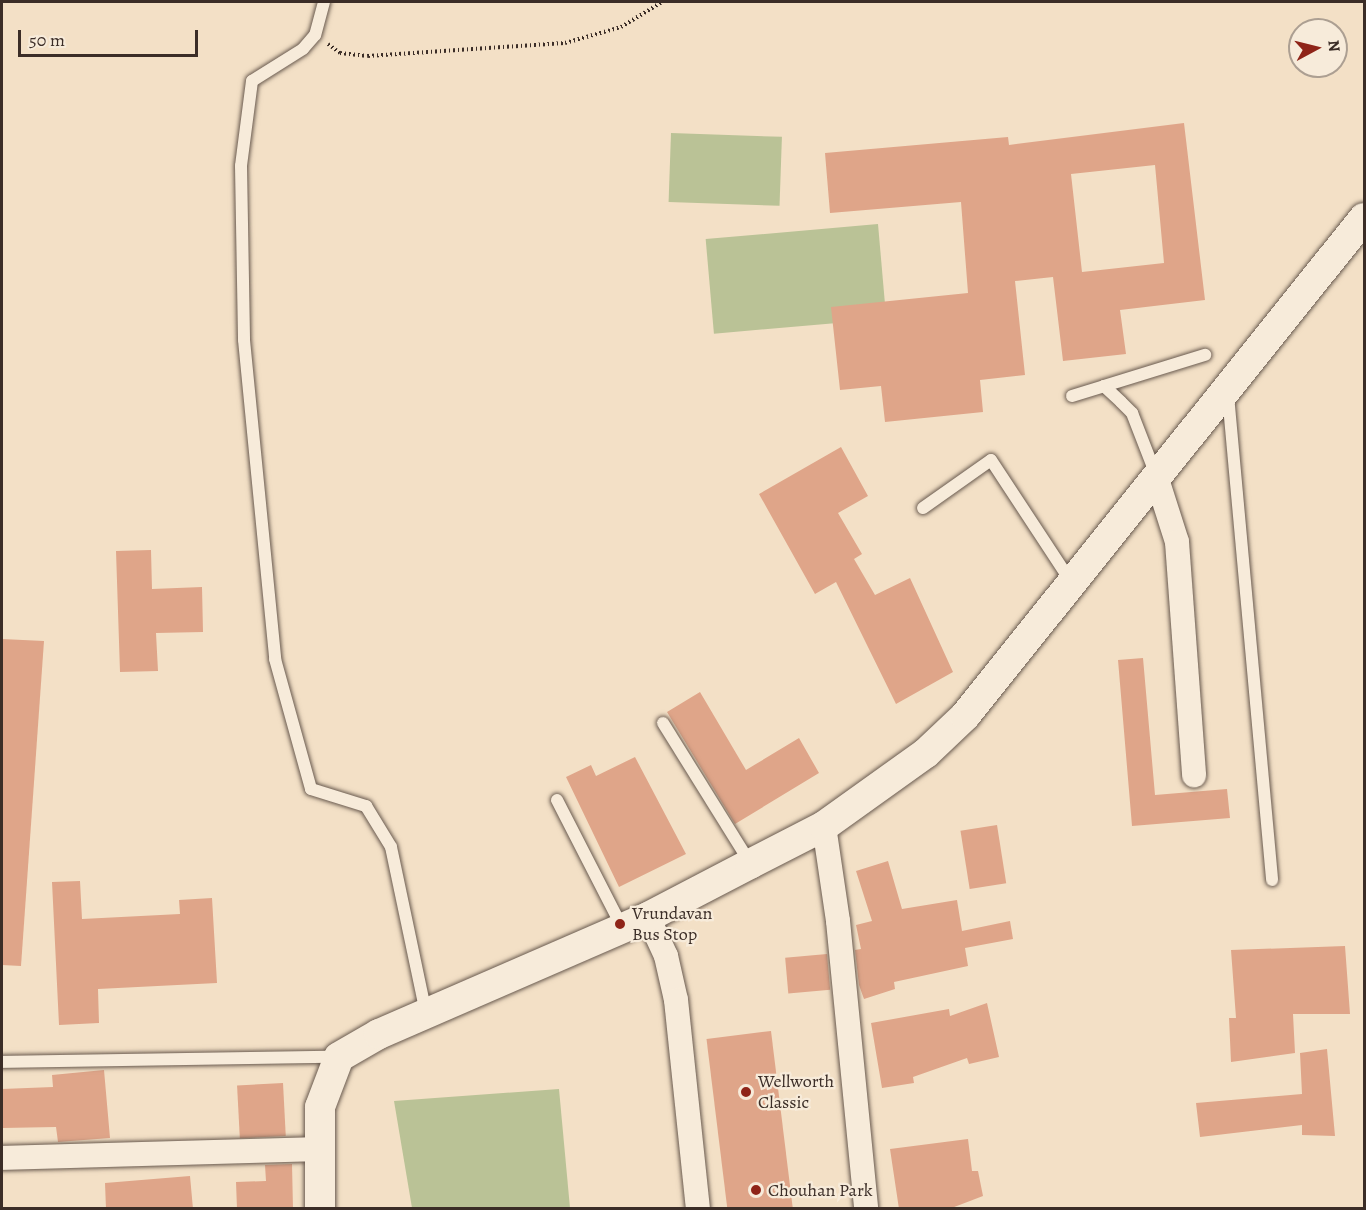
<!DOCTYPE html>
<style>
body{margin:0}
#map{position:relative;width:1366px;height:1210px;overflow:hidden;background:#f3e0c6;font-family:Alegreya,serif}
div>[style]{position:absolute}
.green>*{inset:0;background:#bac296;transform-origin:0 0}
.building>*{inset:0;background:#dfa589;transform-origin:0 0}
.path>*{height:4px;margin-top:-2px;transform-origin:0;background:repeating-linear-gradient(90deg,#3b2d27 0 1.5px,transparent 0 4.5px)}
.roads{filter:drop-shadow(0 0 2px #695a4f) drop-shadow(0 0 2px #695a4f)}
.service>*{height:12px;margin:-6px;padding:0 6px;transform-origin:6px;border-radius:6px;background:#f7ebda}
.minor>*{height:24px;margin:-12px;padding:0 12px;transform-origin:12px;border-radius:12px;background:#f7ebda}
.tertiary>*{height:30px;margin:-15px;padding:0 15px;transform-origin:15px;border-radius:15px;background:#f7ebda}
.dots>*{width:16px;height:16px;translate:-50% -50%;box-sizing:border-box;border:3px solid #f7ebda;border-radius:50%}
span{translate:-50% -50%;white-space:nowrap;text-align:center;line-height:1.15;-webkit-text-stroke:4.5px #f7ebda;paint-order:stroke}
.poi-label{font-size:18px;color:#3b2d27}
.left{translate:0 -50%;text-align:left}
.frame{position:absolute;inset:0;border:3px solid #3b2d27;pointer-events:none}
.north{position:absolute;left:1288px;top:18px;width:60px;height:60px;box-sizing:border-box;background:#f7ebda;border:2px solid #ac9f92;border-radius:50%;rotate:83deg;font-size:16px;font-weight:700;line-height:24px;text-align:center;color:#3b2d27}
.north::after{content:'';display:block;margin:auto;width:21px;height:27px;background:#8f2418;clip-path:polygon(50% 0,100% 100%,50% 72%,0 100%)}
.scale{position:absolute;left:18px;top:30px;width:180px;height:27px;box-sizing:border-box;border:3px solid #3b2d27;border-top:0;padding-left:8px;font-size:18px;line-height:21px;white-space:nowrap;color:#3b2d27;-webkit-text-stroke:4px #f7ebda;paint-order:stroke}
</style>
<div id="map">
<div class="green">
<i style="left:671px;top:133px;width:111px;height:69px;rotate:2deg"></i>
<i style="left:878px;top:224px;width:95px;height:173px;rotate:85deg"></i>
<i style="clip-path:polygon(559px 1089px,570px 1208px,412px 1208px,394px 1101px)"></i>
</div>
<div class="building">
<i style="clip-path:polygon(evenodd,1184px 123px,1205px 300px,1120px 310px,1126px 354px,1063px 361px,1053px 277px,1015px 281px,1025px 375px,980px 380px,983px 412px,885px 422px,881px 386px,840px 390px,831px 307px,968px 293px,961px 202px,830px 213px,825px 153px,1008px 137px,1009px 145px,1184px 123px,1155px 165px,1164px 263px,1082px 272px,1071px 174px,1155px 165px)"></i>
<i style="clip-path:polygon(841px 447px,868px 496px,838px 513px,862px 554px,854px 559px,875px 595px,910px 578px,953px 672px,896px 704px,836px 582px,815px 594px,759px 494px)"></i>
<i style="clip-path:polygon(151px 550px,152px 589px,202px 587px,203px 632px,156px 633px,158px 671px,120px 672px,116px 551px)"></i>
<i style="clip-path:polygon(2px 639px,44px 641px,21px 966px,2px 965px)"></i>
<i style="clip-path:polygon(1143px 658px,1155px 795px,1227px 789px,1230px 818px,1132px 826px,1118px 660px)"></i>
<i style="clip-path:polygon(700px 692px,746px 770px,799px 738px,819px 773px,735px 824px,667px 712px)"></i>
<i style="clip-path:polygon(635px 757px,686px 854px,619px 887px,566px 777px,591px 765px,596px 776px)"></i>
<i style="left:997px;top:825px;width:59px;height:37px;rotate:81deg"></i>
<i style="clip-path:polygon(888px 861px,902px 909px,957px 900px,962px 931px,1010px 921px,1013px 939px,965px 948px,968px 966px,894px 982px,895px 989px,864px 999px,859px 985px,855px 950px,861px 949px,856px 925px,872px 921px,856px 871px)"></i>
<i style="clip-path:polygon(80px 881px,82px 919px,180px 914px,179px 900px,212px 898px,217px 983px,98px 989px,99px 1023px,59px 1025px,52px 882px)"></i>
<i style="clip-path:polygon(1345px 946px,1350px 1014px,1293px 1014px,1295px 1053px,1231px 1062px,1229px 1018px,1236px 1018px,1231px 950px)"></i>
<i style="left:827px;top:954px;width:36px;height:42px;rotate:85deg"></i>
<i style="clip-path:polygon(987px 1003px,999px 1057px,969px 1064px,967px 1058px,913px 1077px,914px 1083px,882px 1088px,871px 1023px,949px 1009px,950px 1016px)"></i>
<i style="left:771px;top:1031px;width:179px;height:65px;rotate:83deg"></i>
<i style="clip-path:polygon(1327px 1049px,1335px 1136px,1302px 1135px,1302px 1125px,1200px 1137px,1196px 1103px,1302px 1094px,1300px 1053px)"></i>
<i style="clip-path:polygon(104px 1070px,110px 1138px,58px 1142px,56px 1127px,2px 1128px,2px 1089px,53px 1087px,52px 1075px)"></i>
<i style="left:283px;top:1083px;width:53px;height:46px;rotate:87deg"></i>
<i style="clip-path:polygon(968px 1139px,972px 1171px,978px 1171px,983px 1196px,949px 1209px,899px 1209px,890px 1149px)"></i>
<i style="clip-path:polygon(292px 1164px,293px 1209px,237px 1209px,236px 1182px,266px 1181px,265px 1165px)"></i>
<i style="clip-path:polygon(190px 1176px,193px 1209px,106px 1209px,105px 1183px)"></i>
</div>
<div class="path">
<i style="left:328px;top:44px;width:15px;rotate:37deg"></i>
<i style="left:340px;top:53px;width:28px;rotate:6deg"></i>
<i style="left:368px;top:56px;width:197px;rotate:-3.8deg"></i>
<i style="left:565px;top:43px;width:58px;rotate:-15.9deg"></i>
<i style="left:621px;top:27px;width:48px;rotate:-31.4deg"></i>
</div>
<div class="roads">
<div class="service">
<i style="left:324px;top:2px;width:34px;rotate:105deg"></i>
<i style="left:315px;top:35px;width:18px;rotate:131deg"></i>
<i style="left:303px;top:49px;width:60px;rotate:147.9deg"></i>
<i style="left:252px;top:81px;width:86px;rotate:97.4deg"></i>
<i style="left:241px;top:166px;width:174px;rotate:89deg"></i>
<i style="left:244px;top:340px;width:321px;rotate:84.4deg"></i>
<i style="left:275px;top:659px;width:135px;rotate:74.5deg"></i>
<i style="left:311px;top:789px;width:58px;rotate:17.2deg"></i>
<i style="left:366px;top:806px;width:48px;rotate:58.6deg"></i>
<i style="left:391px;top:847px;width:170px;rotate:78.1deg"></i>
<i style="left:1104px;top:386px;width:106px;rotate:-17.1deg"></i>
<i style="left:1228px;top:395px;width:487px;rotate:84.8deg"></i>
<i style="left:1072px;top:396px;width:34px;rotate:-17deg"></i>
<i style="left:1104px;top:386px;width:23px;rotate:43deg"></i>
<i style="left:1121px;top:402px;width:16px;rotate:45deg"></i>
<i style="left:1132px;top:413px;width:66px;rotate:68.8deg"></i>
<i style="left:923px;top:508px;width:83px;rotate:-35.2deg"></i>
<i style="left:991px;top:460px;width:146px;rotate:56.7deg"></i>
<i style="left:663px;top:723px;width:165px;rotate:58.1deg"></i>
<i style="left:557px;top:800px;width:143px;rotate:62.9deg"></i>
<i style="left:2px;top:1062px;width:337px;rotate:-0.9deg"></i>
</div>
<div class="minor">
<i style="left:1156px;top:476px;width:69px;rotate:72.3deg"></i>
<i style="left:1177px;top:542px;width:234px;rotate:85.8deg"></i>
<i style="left:824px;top:826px;width:96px;rotate:81.6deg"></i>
<i style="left:838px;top:921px;width:288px;rotate:84.4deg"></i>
<i style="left:648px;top:917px;width:43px;rotate:65.2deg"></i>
<i style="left:666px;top:956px;width:45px;rotate:77.2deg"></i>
<i style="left:676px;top:1000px;width:209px;rotate:84deg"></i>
<i style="left:2px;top:1158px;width:316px;rotate:-1.6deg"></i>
</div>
<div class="tertiary">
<i style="left:320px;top:1208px;width:101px;rotate:-90deg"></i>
<i style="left:320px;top:1107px;width:53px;rotate:-69.2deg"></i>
<i style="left:339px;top:1057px;width:46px;rotate:-29.9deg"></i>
<i style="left:379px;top:1034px;width:293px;rotate:-23.5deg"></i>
<i style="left:648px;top:917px;width:115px;rotate:-27.5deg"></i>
<i style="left:750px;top:864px;width:83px;rotate:-27.2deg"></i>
<i style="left:824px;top:826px;width:125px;rotate:-35.6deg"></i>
<i style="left:926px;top:753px;width:54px;rotate:-43.5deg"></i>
<i style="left:965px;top:716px;width:638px;rotate:-51.3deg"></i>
</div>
</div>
<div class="dots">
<i style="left:620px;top:924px;background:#8f2418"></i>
<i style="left:746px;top:1092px;background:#8f2418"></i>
<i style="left:756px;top:1190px;background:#8f2418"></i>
</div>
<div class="poi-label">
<span class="left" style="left:632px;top:924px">Vrundavan<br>Bus Stop</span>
<span class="left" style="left:758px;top:1092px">Wellworth<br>Classic</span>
<span class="left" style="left:768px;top:1190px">Chouhan Park</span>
</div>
<div class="frame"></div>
<div class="north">N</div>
<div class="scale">50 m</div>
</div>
